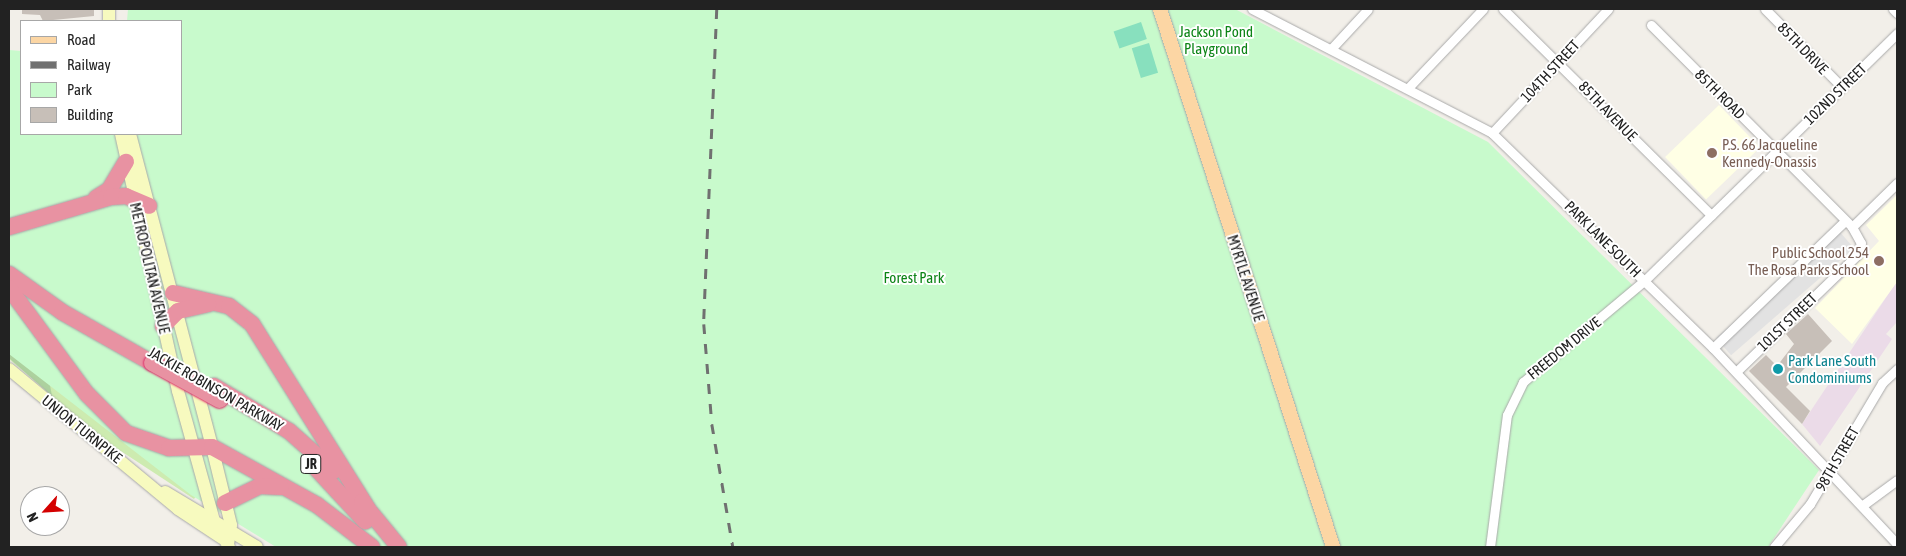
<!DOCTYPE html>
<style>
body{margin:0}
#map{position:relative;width:1906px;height:556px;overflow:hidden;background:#f2efe9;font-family:"Asap Condensed",sans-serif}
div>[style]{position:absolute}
.industrial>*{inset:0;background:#ebdbe8}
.education>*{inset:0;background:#ffffe5;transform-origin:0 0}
.grass>*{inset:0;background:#cdebb0}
.forest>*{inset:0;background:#add19e}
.park>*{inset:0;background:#c8facc}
.pitch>*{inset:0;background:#88e0be;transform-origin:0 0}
.parking>*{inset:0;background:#e2e2e2;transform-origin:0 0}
.building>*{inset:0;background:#c7bfb8}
.roads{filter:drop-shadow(0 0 1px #a9a9a9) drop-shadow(0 0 1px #a9a9a9)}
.street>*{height:9px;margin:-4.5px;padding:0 4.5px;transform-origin:4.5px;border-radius:4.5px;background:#fff}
.secondary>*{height:12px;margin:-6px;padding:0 6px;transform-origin:6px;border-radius:6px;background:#f7fabf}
.primary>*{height:14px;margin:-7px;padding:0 7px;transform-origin:7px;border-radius:7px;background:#fcd6a4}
.highway>*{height:16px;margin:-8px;padding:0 8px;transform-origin:8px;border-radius:8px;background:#e892a2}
.rail>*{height:2.5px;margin-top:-1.25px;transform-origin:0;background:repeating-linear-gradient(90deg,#707070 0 10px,transparent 0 20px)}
.bridges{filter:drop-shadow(0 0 1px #dc2a67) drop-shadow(0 0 1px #dc2a67)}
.highway-bridge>*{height:16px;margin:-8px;padding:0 8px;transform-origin:8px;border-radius:8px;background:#e892a2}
.dots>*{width:14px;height:14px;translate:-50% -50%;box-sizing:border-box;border:2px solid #fff;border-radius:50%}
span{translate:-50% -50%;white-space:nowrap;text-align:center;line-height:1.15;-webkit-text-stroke:4px #fff;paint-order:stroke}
.shield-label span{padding:1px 4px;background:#fff;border:1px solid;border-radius:4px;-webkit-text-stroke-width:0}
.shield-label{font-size:14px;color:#222;font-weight:700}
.park-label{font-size:15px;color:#0c8416}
.street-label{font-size:15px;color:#222}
.education-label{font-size:15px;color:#785e54}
.left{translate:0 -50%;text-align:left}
.right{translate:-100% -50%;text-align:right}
.culture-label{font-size:15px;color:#0d838f}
.frame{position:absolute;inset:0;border:10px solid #222;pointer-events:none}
.legend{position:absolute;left:20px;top:20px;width:162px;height:115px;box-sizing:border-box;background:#fff;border:1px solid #a7a7a7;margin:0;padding:6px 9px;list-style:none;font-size:15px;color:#222}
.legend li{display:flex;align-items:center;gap:10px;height:25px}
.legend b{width:25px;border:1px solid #a7a7a7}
.north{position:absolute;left:20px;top:486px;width:50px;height:50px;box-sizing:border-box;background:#fff;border:1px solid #a7a7a7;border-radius:50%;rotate:244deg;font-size:14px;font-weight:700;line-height:20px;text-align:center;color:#222}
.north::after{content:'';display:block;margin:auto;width:18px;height:22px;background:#d40000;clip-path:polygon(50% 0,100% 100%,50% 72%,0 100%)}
</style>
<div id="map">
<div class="industrial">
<i style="clip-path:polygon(1897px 281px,1897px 322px,1886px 334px,1892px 339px,1820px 446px,1802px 424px)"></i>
</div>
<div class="education">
<i style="left:1719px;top:105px;width:59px;height:75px;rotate:46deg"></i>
<i style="clip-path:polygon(1897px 195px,1897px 282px,1852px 344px,1815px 308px,1879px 241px,1866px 225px)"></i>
</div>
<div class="grass">
<i style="clip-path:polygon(9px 293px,196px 496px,194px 499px,101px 438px,9px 359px)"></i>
</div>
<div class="forest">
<i style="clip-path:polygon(9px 314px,48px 375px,52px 396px,9px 358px)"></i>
</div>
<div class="park">
<i style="clip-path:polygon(128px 9px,1235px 9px,1488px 142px,1819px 470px,1768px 547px,276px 547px,191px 495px,9px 354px,9px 50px,21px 51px,21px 134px,181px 134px,181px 21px,127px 21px)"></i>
</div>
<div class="pitch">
<i style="left:1141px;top:22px;width:18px;height:29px;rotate:71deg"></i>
<i style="left:1149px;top:43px;width:31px;height:18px;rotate:73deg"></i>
</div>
<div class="parking">
<i style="left:1839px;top:231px;width:23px;height:163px;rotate:49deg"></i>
</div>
<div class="building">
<i style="clip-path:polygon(22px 9px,94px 9px,94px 16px,43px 21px,40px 15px,22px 14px)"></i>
<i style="clip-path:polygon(1808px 314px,1832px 341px,1786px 387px,1810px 411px,1802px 424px,1749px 371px,1766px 355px,1777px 366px,1794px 344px,1786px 334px)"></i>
</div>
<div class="roads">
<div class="street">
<i style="left:1252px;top:9px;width:270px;rotate:27.3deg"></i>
<i style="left:1492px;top:133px;width:308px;rotate:44.2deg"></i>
<i style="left:1713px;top:348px;width:269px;rotate:46.8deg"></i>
<i style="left:1503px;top:9px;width:293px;rotate:44.7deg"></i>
<i style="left:1765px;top:9px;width:110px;rotate:45.4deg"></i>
<i style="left:1893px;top:9px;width:6px;rotate:45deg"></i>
<i style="left:1651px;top:25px;width:285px;rotate:45.1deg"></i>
<i style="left:1852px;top:227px;width:18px;rotate:61deg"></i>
<i style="left:1861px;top:243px;width:13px;rotate:108deg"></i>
<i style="left:1857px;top:255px;width:168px;rotate:136deg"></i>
<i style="left:1331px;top:49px;width:54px;rotate:-47.2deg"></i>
<i style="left:1408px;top:88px;width:109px;rotate:-46.5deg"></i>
<i style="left:1492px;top:133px;width:170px;rotate:-46.9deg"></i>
<i style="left:1852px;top:227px;width:63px;rotate:-44.4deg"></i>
<i style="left:1713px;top:348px;width:183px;rotate:-43.9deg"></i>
<i style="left:1863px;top:505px;width:42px;rotate:-36.3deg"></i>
<i style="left:1490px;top:547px;width:133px;rotate:-82.7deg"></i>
<i style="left:1507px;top:415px;width:37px;rotate:-64deg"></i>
<i style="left:1523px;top:382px;width:158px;rotate:-39.9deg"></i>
<i style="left:1644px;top:281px;width:354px;rotate:-44.4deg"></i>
<i style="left:1774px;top:547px;width:56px;rotate:-50.1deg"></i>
<i style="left:1810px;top:504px;width:141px;rotate:-59.2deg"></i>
<i style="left:1882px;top:383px;width:21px;rotate:-43deg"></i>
</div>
<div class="secondary">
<i style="left:109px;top:21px;width:12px;rotate:-90deg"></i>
<i style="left:121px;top:134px;width:263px;rotate:77.5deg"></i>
<i style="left:178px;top:391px;width:135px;rotate:74.5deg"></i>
<i style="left:214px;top:521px;width:30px;rotate:60deg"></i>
<i style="left:130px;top:134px;width:324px;rotate:75.3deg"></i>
<i style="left:212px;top:447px;width:80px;rotate:76.3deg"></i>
<i style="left:231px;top:525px;width:18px;rotate:99deg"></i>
<i style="left:9px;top:369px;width:219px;rotate:39.6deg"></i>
<i style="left:178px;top:509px;width:53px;rotate:33.4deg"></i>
<i style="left:165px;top:492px;width:107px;rotate:30.9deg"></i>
</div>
<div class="primary">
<i style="left:1160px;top:9px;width:565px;rotate:72.17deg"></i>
</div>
<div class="highway">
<i style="left:96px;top:198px;width:15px;rotate:-32deg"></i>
<i style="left:109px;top:190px;width:33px;rotate:-59deg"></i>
<i style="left:9px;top:227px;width:106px;rotate:-16.4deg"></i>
<i style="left:111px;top:197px;width:15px;rotate:-4deg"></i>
<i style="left:126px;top:196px;width:25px;rotate:23deg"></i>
<i style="left:9px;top:274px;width:65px;rotate:35.6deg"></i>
<i style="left:62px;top:312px;width:103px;rotate:29.5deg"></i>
<i style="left:9px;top:288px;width:132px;rotate:53.7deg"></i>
<i style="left:87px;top:394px;width:55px;rotate:45deg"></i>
<i style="left:126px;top:433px;width:46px;rotate:19.2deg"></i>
<i style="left:169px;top:448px;width:43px;rotate:-1.3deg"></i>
<i style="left:212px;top:447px;width:120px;rotate:28.9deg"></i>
<i style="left:317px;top:505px;width:69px;rotate:37.4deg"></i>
<i style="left:173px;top:293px;width:57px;rotate:13.1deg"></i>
<i style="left:229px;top:306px;width:29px;rotate:38deg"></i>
<i style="left:252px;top:324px;width:218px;rotate:57.9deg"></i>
<i style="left:163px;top:326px;width:21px;rotate:-45deg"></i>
<i style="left:178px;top:311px;width:31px;rotate:-13deg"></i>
<i style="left:214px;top:386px;width:87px;rotate:31deg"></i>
<i style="left:289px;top:431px;width:60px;rotate:41.6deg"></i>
<i style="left:315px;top:467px;width:74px;rotate:47.2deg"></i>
<i style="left:362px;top:502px;width:58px;rotate:50.6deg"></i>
<i style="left:225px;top:503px;width:39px;rotate:-26deg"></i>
<i style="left:260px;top:486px;width:21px;rotate:3deg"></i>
</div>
</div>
<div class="rail">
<i style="left:717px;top:9px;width:315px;rotate:92.4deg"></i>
<i style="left:704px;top:324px;width:100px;rotate:85.4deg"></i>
<i style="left:712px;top:424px;width:125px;rotate:80.3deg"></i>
</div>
<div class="bridges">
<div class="highway-bridge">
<i style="left:152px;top:363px;width:77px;rotate:28.6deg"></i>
</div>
</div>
<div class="dots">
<i style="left:1712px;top:153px;background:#8d6e63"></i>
<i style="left:1879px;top:261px;background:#8d6e63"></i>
<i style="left:1778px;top:369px;background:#0f9aa8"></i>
</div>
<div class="shield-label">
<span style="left:311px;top:464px">JR</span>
</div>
<div class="park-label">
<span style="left:1216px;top:40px">Jackson Pond<br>Playground</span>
<span style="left:914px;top:278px">Forest Park</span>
</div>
<div class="street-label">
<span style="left:1803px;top:48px;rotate:46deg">85TH DRIVE</span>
<span style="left:1550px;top:71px;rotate:-47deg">104TH STREET</span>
<span style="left:1720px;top:94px;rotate:45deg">85TH ROAD</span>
<span style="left:1835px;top:94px;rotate:-44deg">102ND STREET</span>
<span style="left:1608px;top:111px;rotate:46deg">85TH AVENUE</span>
<span style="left:1603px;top:239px;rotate:45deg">PARK LANE SOUTH</span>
<span style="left:150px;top:268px;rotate:77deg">METROPOLITAN AVENUE</span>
<span style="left:1246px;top:278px;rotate:72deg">MYRTLE AVENUE</span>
<span style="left:1787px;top:322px;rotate:-44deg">101ST STREET</span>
<span style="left:1564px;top:348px;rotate:-39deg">FREEDOM DRIVE</span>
<span style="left:216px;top:389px;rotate:30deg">JACKIE ROBINSON PARKWAY</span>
<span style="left:82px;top:429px;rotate:39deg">UNION TURNPIKE</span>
<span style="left:1837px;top:459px;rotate:-60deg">98TH STREET</span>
</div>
<div class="education-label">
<span class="left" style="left:1722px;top:153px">P.S. 66 Jacqueline<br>Kennedy-Onassis</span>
<span class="right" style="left:1869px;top:261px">Public School 254<br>The Rosa Parks School</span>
</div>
<div class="culture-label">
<span class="left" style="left:1788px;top:369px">Park Lane South<br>Condominiums</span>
</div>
<div class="frame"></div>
<ul class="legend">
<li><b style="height:6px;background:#fcd6a4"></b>Road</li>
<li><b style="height:6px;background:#707070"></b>Railway</li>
<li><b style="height:14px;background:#c8facc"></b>Park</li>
<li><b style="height:14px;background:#c7bfb8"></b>Building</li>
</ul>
<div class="north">N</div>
</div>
